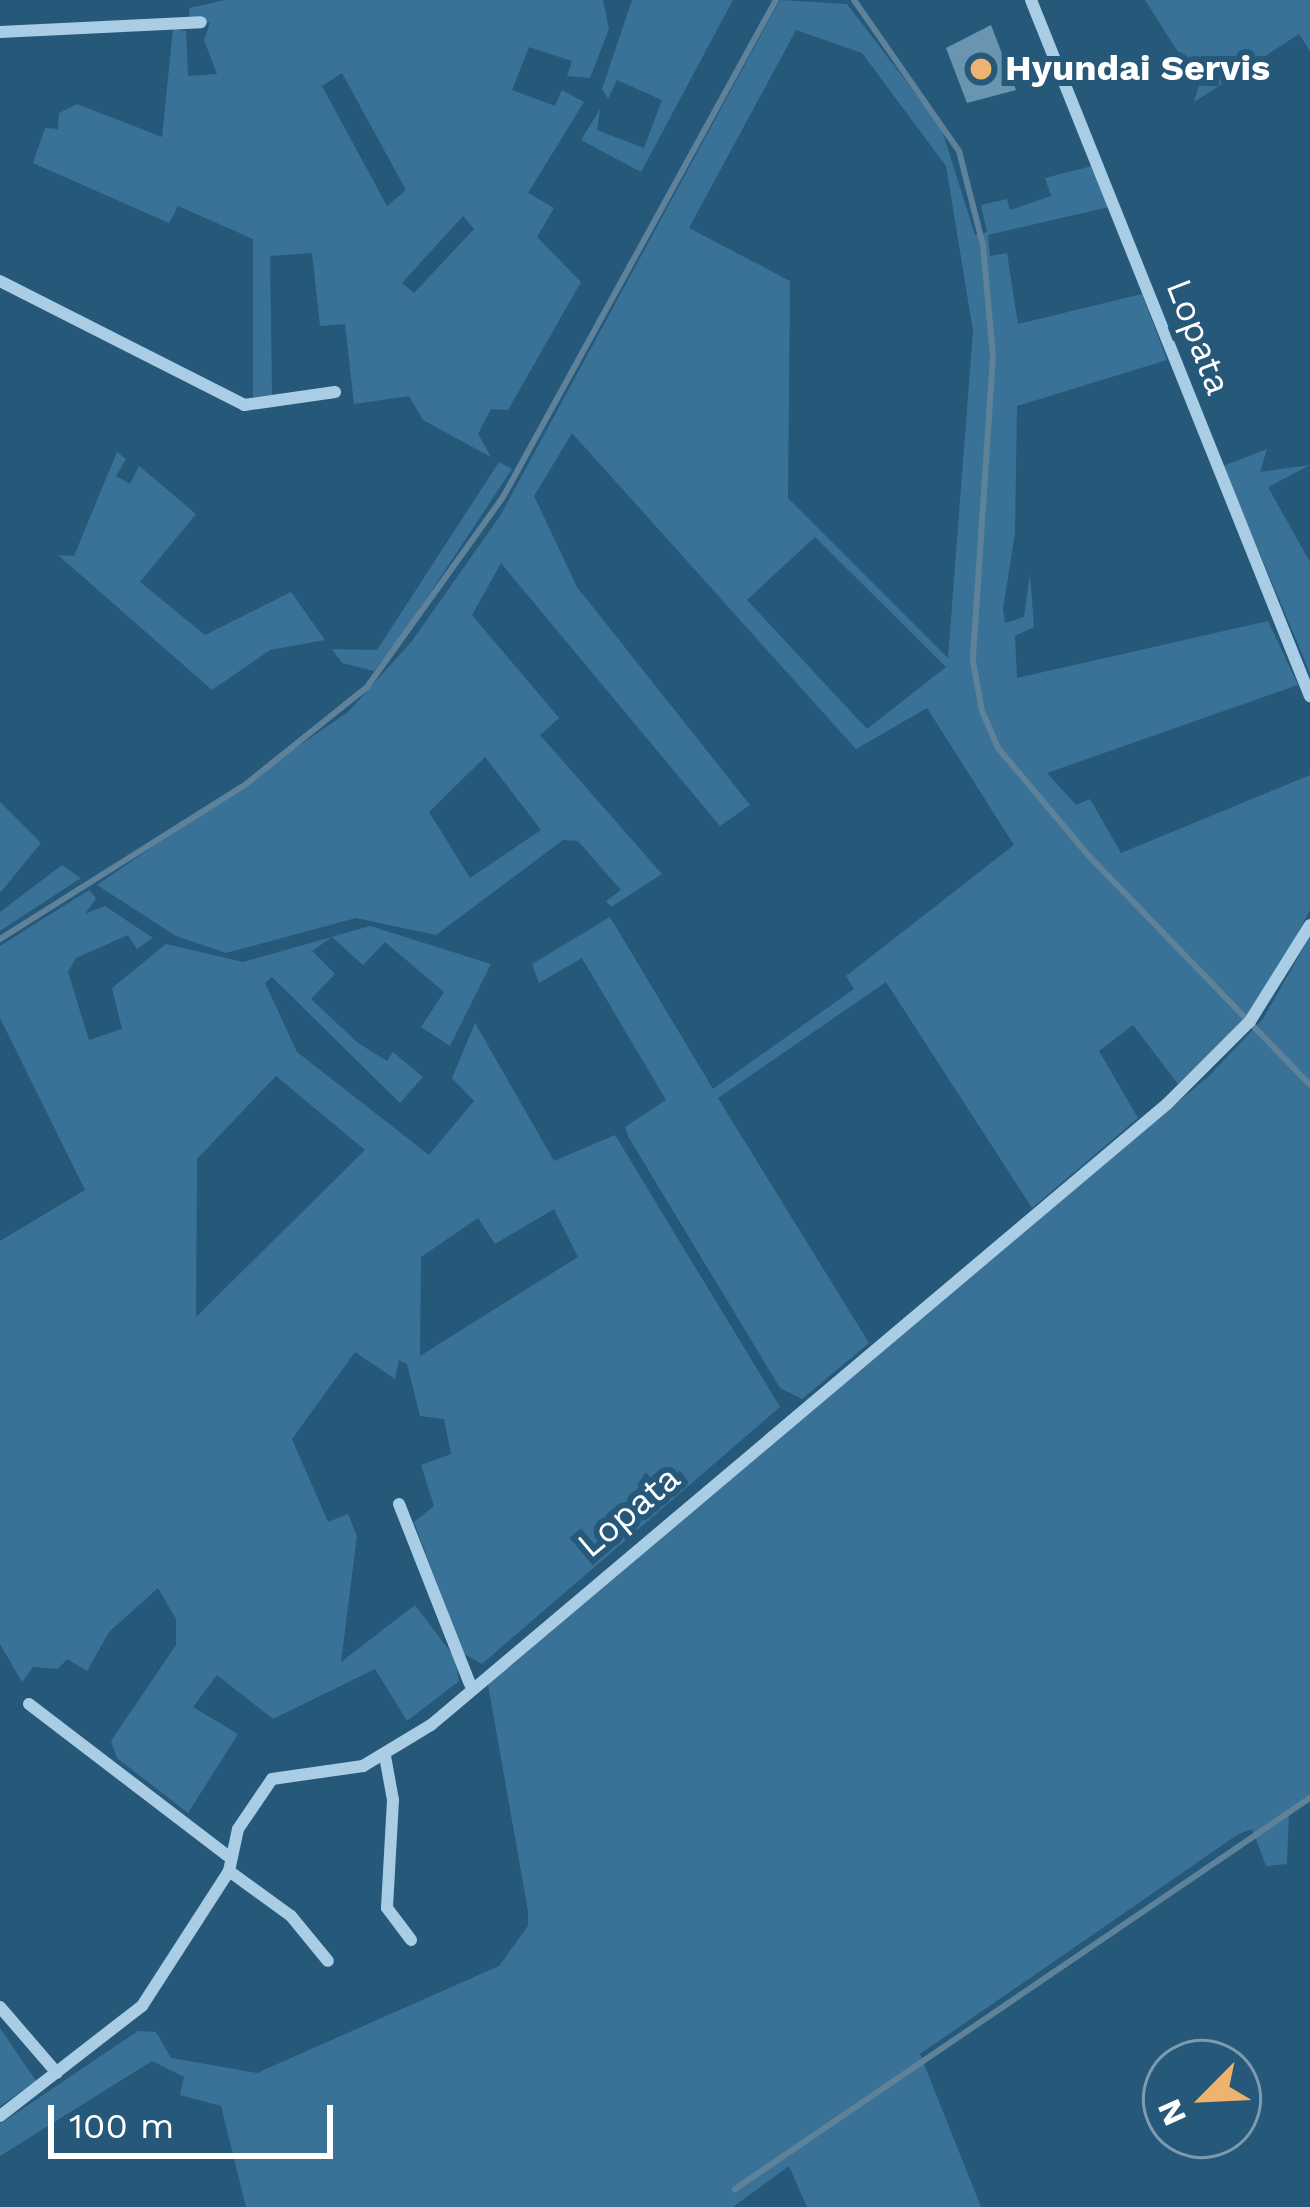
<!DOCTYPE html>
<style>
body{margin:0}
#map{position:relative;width:1310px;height:2207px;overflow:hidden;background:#26587a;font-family:"Work Sans",sans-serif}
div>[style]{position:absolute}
.green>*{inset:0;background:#3a7297}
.stream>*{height:6px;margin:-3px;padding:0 3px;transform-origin:3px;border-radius:3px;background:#5d8299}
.building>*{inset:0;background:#6a95b1}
.street>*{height:12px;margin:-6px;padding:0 6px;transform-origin:6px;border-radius:6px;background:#a9cde4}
.dots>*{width:33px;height:33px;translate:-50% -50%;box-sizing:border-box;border:6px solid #26587a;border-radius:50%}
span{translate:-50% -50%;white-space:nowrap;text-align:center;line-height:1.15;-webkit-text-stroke:12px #26587a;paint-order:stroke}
.poi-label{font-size:36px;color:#fff;font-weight:700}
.left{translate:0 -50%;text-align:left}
.street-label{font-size:36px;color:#fff}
.north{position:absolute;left:1142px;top:2039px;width:120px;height:120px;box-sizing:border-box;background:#26587a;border:3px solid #7d9baf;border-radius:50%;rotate:246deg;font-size:33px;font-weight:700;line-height:48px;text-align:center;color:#fff}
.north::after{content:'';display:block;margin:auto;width:42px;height:54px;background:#ecb46e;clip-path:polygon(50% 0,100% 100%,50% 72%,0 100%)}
.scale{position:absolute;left:48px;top:2105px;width:285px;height:54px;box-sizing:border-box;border:6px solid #fff;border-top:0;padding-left:15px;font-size:36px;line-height:42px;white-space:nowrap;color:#fff;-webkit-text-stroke:9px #26587a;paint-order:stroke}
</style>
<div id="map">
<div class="green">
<i style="clip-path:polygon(evenodd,226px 0,603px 0,609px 29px,590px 78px,567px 76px,572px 61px,529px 47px,512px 90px,555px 106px,562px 90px,584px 102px,528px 193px,554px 208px,537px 237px,581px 282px,508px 410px,491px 409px,478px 434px,491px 457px,423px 420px,409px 396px,354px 404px,345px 324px,320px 326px,312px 253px,270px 256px,272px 395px,253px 397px,253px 239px,178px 206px,169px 223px,33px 163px,45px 128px,58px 129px,59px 113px,77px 104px,162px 137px,173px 29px,186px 31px,188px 76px,217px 74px,204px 40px,210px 23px,190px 18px,189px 8px,226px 0,342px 73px,406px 190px,387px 206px,322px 86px,342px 73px,226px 0,463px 216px,474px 229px,414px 293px,402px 283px,463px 216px)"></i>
<i style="clip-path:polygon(632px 0,733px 0,641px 172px,581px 140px,600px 109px,597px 130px,644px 148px,662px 100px,617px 80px,608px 99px,602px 89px)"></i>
<i style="clip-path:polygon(evenodd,780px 0,847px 4px,941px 127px,975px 235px,987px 232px,981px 205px,1007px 199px,1010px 210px,1051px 196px,1045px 178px,1092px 166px,1109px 207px,988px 235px,990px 256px,1007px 253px,1018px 324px,1142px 294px,1167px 360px,1017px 406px,1015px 533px,1003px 609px,1005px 623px,1024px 617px,1030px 574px,1034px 627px,1015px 636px,1017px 678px,1268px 621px,1298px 685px,1047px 773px,1076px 805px,1090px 799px,1121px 853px,1310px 775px,1310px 910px,1277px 972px,1250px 1014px,1178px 1084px,1133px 1025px,1099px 1051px,1138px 1118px,1032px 1208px,886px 982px,718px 1098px,869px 1343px,802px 1399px,780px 1388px,629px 1138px,625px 1127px,666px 1100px,582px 958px,539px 983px,532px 964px,610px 917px,713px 1089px,854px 989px,846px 976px,1014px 845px,927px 708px,856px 749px,572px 433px,534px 496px,577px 587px,750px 805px,720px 826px,501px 563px,472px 615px,559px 718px,540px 735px,662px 874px,611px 907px,606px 901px,621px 890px,578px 841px,563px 840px,436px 935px,356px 918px,226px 953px,176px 936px,97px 885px,348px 712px,412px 641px,500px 516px,780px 0,796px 30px,862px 53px,946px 166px,973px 331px,948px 658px,788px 498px,790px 281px,689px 228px,796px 30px,780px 0,815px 537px,946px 667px,867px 729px,747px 600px,815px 537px,780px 0,485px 757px,541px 830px,470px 878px,429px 812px,485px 757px)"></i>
<i style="clip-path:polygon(1145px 0,1310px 0,1310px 51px,1299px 34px,1194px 102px,1199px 85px)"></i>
<i style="clip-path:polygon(1267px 449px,1260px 472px,1310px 465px,1268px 487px,1310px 562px,1310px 673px,1223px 466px)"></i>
<i style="clip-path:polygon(117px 452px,126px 459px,116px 476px,130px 484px,139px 466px,196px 514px,140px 582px,205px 635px,291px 592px,325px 640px,270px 650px,212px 690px,58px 555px,74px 556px)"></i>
<i style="clip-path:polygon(499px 462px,512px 469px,401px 637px,374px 671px,342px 663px,332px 649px,377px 650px)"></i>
<i style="clip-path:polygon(0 802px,41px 843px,0 893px)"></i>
<i style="clip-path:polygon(62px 865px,81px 878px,0 931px,0 912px)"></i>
<i style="clip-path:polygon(evenodd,89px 890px,96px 898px,85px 914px,105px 906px,153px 938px,137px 949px,128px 935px,76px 958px,68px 972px,89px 1040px,122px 1029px,112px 988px,166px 944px,243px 962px,370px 926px,491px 964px,450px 1046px,421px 1027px,444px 992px,385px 942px,363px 965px,332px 937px,312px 951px,335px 974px,311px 999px,358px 1043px,387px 1061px,393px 1052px,423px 1077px,400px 1103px,272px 977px,265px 983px,297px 1052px,429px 1155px,474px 1101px,452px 1078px,475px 1023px,554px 1161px,615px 1135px,780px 1407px,482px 1664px,463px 1653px,414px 1522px,434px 1506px,421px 1465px,451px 1454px,444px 1419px,420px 1416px,407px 1364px,399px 1360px,395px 1379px,355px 1352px,292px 1439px,328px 1522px,348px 1514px,357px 1536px,341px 1662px,415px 1605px,455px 1658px,459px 1681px,407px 1721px,375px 1669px,273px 1719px,217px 1675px,193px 1707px,238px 1734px,188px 1813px,117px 1758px,111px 1741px,176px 1645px,176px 1619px,158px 1588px,109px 1632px,87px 1671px,67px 1659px,58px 1669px,33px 1667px,22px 1682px,0 1644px,0 1241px,85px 1190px,0 1018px,0 946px,89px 890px,276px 1076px,365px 1150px,196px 1317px,197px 1159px,276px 1076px,89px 890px,554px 1209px,578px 1257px,420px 1356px,421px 1257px,478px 1218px,495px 1244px,554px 1209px)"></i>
<i style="clip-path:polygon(1310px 936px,1310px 1796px,1289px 1813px,1287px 1864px,1266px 1866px,1252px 1829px,1237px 1835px,920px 2054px,981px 2207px,807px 2207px,789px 2166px,733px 2207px,246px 2207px,221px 2106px,180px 2095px,184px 2077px,152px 2061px,0 2156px,0 2124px,138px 2031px,156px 2032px,171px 2058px,257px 2073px,499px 1966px,528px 1926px,528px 1911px,487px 1679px,1209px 1076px,1263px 1019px)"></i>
<i style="clip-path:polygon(0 2028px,36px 2081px,0 2106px)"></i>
</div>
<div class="stream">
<i style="left:854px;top:0;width:184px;rotate:55.2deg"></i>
<i style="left:959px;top:151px;width:97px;rotate:75.7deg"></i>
<i style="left:983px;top:245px;width:111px;rotate:84.9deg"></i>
<i style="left:993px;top:356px;width:306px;rotate:93.8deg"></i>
<i style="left:973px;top:661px;width:51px;rotate:79.8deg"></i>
<i style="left:982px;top:711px;width:40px;rotate:66.6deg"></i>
<i style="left:998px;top:748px;width:140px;rotate:49.9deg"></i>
<i style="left:1088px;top:855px;width:320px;rotate:46deg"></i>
<i style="left:0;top:939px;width:291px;rotate:-32.2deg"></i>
<i style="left:246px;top:784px;width:155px;rotate:-38.7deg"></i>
<i style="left:367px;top:687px;width:234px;rotate:-54.4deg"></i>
<i style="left:503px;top:497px;width:567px;rotate:-61.22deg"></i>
<i style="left:735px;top:2189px;width:695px;rotate:-34.22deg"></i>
</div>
<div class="building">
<i style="clip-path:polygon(991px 25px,1016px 90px,967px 103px,946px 48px)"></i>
</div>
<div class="street">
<i style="left:1031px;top:0;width:750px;rotate:68.16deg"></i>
<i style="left:0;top:32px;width:201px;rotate:-2.8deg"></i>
<i style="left:0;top:281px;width:274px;rotate:26.9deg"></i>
<i style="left:244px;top:405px;width:92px;rotate:-8.1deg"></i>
<i style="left:399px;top:1504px;width:193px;rotate:68.5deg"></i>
<i style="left:29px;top:1704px;width:250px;rotate:37.4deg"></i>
<i style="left:385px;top:1756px;width:45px;rotate:79.7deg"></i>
<i style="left:393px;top:1800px;width:108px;rotate:93.2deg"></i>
<i style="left:387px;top:1908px;width:40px;rotate:53deg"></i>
<i style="left:229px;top:1871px;width:77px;rotate:36deg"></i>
<i style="left:291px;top:1916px;width:58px;rotate:50.6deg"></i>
<i style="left:0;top:2007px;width:87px;rotate:49.2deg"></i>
<i style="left:0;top:2116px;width:180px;rotate:-37.8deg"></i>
<i style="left:142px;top:2006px;width:161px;rotate:-57.2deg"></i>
<i style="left:229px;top:1871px;width:43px;rotate:-77.9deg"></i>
<i style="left:238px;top:1829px;width:60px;rotate:-55.8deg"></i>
<i style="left:272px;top:1779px;width:92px;rotate:-8.1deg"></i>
<i style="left:363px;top:1766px;width:79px;rotate:-31.1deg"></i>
<i style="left:431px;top:1725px;width:964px;rotate:-40.16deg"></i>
<i style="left:1168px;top:1103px;width:116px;rotate:-45deg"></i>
<i style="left:1250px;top:1021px;width:113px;rotate:-58deg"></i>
</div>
<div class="dots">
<i style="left:981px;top:69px;background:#ecb46e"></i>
</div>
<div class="poi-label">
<span class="left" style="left:1005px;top:69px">Hyundai Servis</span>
</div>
<div class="street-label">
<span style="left:1198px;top:337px;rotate:69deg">Lopata</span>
<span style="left:629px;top:1512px;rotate:-40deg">Lopata</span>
</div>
<div class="north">N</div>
<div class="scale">100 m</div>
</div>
